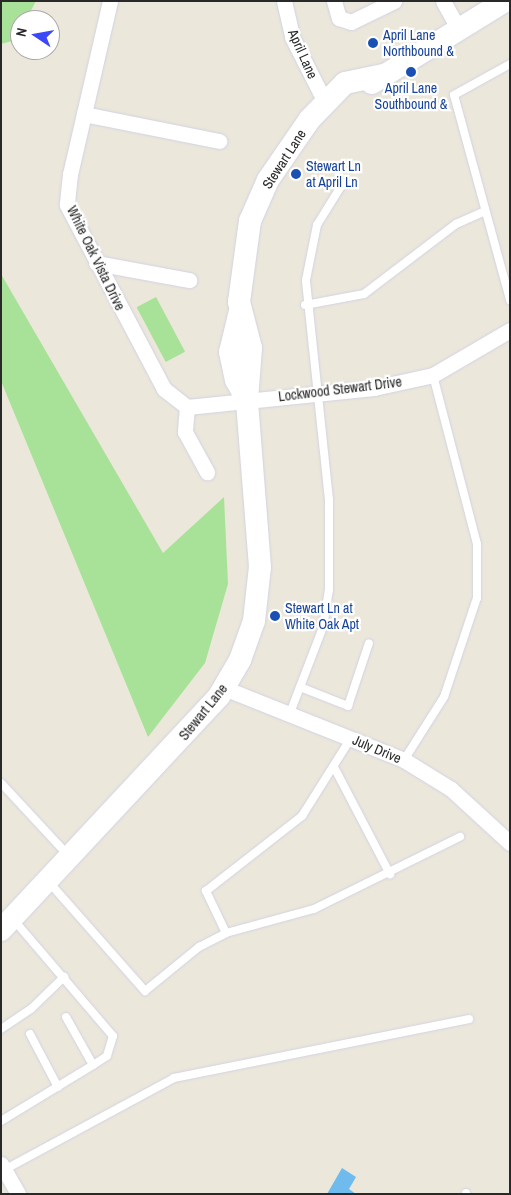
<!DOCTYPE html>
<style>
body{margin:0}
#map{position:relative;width:511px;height:1195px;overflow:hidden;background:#ece7db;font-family:"Archivo Narrow",sans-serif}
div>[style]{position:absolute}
.green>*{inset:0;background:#a8e298;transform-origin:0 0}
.water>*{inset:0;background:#6fbbed}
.roads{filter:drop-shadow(0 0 1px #d1d2e2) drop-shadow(0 0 1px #d1d2e2)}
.lane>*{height:8px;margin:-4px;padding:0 4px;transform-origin:4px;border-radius:4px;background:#fff}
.street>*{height:15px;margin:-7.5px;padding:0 7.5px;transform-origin:7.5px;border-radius:7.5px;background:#fff}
.secondary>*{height:22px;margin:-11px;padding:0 11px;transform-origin:11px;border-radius:11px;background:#fff}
.dots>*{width:14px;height:14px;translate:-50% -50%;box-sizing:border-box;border:2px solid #fff;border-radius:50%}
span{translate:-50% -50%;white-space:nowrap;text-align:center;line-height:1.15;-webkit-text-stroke:4.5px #fff;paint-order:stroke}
.transit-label{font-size:14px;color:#164399}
.left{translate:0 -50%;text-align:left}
.street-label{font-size:14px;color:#292929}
.frame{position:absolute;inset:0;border:2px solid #292929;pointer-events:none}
.north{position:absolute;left:10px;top:10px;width:50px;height:50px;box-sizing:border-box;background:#fff;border:1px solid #a9a9a9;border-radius:50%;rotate:282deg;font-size:14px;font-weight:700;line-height:20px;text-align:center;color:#292929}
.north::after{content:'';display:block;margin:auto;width:18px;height:22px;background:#3c47f8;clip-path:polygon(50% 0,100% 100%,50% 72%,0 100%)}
</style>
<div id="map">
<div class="green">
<i style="clip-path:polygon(1px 1px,36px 1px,26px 20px,20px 20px,16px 40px,1px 44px)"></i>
<i style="clip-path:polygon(1px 274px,163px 553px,224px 497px,228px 584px,205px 663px,148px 737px,1px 381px)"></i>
<i style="left:156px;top:297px;width:62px;height:22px;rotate:62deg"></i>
</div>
<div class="water">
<i style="clip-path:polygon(342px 1168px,356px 1177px,349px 1189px,356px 1194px,327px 1194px)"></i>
</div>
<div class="roads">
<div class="lane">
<i style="left:510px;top:64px;width:64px;rotate:151deg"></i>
<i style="left:454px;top:95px;width:213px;rotate:74.7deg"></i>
<i style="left:305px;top:305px;width:60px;rotate:-10.6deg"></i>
<i style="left:364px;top:294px;width:116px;rotate:-37.3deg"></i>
<i style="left:456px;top:224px;width:32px;rotate:-24deg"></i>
<i style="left:300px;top:687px;width:52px;rotate:21.6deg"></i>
<i style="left:348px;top:706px;width:66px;rotate:-71.6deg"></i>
<i style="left:290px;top:713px;width:92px;rotate:-69deg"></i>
<i style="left:323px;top:627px;width:37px;rotate:-81deg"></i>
<i style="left:329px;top:590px;width:90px;rotate:-90deg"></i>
<i style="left:329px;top:500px;width:221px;rotate:-96deg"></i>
<i style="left:306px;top:280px;width:56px;rotate:-78.7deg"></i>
<i style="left:317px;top:225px;width:49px;rotate:-58.2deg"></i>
<i style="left:404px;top:760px;width:75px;rotate:-57.6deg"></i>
<i style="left:444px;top:697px;width:104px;rotate:-71.6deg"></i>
<i style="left:477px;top:598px;width:54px;rotate:-90deg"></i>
<i style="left:477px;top:544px;width:175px;rotate:-104.6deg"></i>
<i style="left:335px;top:769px;width:119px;rotate:62.4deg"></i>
<i style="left:1px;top:783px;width:97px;rotate:47.1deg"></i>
<i style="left:48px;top:881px;width:147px;rotate:48.6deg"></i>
<i style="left:145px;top:991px;width:70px;rotate:-39.2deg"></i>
<i style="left:199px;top:947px;width:30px;rotate:-27deg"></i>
<i style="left:226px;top:933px;width:91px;rotate:-15.3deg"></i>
<i style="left:314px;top:909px;width:163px;rotate:-26.3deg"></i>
<i style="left:13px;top:919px;width:154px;rotate:49.5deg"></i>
<i style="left:113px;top:1036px;width:21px;rotate:107deg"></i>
<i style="left:107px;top:1056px;width:17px;rotate:147deg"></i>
<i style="left:226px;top:933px;width:47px;rotate:-115.5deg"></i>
<i style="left:206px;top:891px;width:122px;rotate:-38deg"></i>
<i style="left:302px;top:816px;width:92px;rotate:-57.9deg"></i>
<i style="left:1px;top:1029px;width:37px;rotate:-34deg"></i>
<i style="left:32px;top:1008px;width:45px;rotate:-44.1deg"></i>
<i style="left:30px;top:1034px;width:60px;rotate:62.2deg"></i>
<i style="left:1px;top:1121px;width:108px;rotate:-31.3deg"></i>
<i style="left:93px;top:1065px;width:55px;rotate:-119.4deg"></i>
<i style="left:4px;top:1170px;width:193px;rotate:-28.4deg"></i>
<i style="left:174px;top:1078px;width:301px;rotate:-11.3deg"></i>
<i style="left:466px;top:1193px;width:1px;rotate:90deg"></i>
</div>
<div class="street">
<i style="left:110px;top:1px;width:178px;rotate:103deg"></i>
<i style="left:70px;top:174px;width:31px;rotate:96deg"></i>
<i style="left:67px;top:205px;width:208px;rotate:62.2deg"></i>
<i style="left:164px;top:389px;width:29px;rotate:38deg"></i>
<i style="left:187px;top:407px;width:188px;rotate:-5.8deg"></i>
<i style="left:374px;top:388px;width:60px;rotate:-12.4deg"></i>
<i style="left:433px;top:375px;width:89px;rotate:-30.3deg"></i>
<i style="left:284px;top:1px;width:37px;rotate:77deg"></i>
<i style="left:292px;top:37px;width:75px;rotate:63.1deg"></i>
<i style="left:334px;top:1px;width:18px;rotate:74deg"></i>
<i style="left:339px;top:18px;width:13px;rotate:18deg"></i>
<i style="left:351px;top:22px;width:48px;rotate:-26deg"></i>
<i style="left:443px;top:1px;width:31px;rotate:61deg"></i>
<i style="left:84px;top:114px;width:138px;rotate:11.3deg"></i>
<i style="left:96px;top:263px;width:95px;rotate:10.4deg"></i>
<i style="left:187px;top:407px;width:25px;rotate:95deg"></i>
<i style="left:185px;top:432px;width:46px;rotate:61.2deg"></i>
<i style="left:224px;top:688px;width:194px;rotate:21.8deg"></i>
<i style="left:404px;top:760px;width:55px;rotate:31.7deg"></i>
<i style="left:451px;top:789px;width:80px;rotate:42.5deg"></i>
<i style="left:1px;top:1164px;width:34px;rotate:60deg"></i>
</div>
<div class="secondary">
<i style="left:372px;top:83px;width:156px;rotate:-31.7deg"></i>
<i style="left:240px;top:311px;width:42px;rotate:103.7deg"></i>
<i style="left:230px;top:352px;width:29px;rotate:78deg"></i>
<i style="left:236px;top:380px;width:23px;rotate:61deg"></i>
<i style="left:1px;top:930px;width:320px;rotate:-47deg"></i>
<i style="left:219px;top:696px;width:42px;rotate:-59.7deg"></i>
<i style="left:240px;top:660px;width:41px;rotate:-70.3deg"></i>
<i style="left:254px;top:621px;width:54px;rotate:-83.7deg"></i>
<i style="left:260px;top:567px;width:168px;rotate:-94.5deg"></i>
<i style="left:247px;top:400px;width:52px;rotate:-85.6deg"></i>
<i style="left:251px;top:348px;width:48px;rotate:-104.6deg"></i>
<i style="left:239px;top:302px;width:82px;rotate:-82.3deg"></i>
<i style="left:250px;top:221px;width:45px;rotate:-66.3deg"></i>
<i style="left:268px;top:180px;width:74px;rotate:-55.5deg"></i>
<i style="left:310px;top:119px;width:50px;rotate:-45.8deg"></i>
<i style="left:345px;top:83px;width:39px;rotate:-12deg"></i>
</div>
</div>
<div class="dots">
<i style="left:373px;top:43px;background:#1a4fb4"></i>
<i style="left:411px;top:72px;background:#1a4fb4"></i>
<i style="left:296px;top:174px;background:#1a4fb4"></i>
<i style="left:275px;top:616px;background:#1a4fb4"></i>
</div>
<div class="transit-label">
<span class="left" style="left:383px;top:43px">April Lane<br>Northbound &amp;</span>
<span style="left:411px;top:96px">April Lane<br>Southbound &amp;</span>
<span class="left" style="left:306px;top:174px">Stewart Ln<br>at April Ln</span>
<span class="left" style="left:285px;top:616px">Stewart Ln at<br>White Oak Apt</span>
</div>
<div class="street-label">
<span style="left:303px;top:54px;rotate:66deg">April Lane</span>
<span style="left:284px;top:159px;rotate:-57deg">Stewart Lane</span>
<span style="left:96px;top:258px;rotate:64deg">White Oak Vista Drive</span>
<span style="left:340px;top:389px;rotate:-7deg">Lockwood Stewart Drive</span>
<span style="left:203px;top:712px;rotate:-51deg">Stewart Lane</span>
<span style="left:377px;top:749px;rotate:23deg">July Drive</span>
</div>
<div class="frame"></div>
<div class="north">N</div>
</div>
